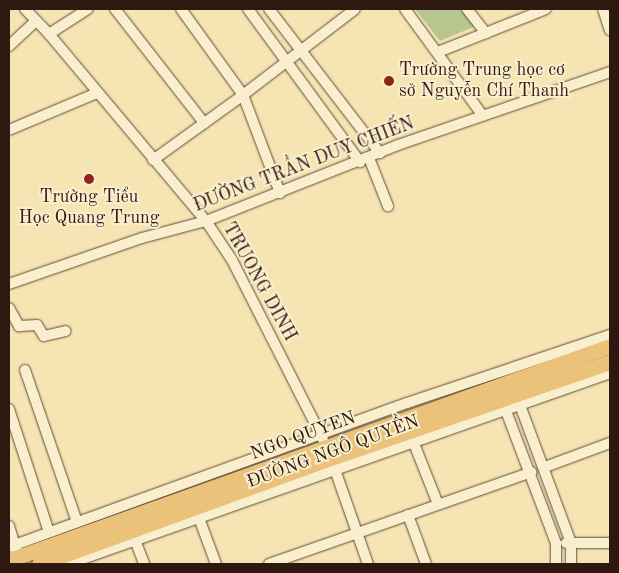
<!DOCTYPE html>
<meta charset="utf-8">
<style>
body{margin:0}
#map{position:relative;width:619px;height:573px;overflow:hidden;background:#f6e5b3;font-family:"Old Standard TT",serif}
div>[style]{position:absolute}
.green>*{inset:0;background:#b9c58f}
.roads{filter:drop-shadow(0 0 1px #5f4c38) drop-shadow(0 0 1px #5f4c38)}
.minor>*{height:10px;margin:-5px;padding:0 5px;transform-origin:5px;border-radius:5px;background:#f9eece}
.highway>*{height:15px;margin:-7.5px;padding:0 7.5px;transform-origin:7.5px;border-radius:7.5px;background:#ebc27a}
.dots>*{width:14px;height:14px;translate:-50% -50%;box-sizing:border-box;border:2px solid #f9eece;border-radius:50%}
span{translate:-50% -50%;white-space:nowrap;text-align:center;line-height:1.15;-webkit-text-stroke:4px #f9eece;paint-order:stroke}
.poi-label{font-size:18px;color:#2d190f}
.left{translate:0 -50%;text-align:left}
.street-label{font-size:18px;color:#2d190f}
.frame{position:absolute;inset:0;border:10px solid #2d190f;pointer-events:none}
</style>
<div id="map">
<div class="green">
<i style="clip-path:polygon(415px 9px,462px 9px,476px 26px,440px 41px)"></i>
</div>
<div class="roads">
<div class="minor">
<i style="left:25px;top:9px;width:35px;rotate:46deg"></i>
<i style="left:49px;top:34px;width:244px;rotate:50deg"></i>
<i style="left:206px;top:221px;width:47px;rotate:56.3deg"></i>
<i style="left:232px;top:260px;width:201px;rotate:63.1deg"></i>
<i style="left:115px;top:9px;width:145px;rotate:52deg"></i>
<i style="left:181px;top:9px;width:106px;rotate:54.2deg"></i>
<i style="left:243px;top:95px;width:105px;rotate:69.3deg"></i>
<i style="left:248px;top:9px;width:190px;rotate:53.8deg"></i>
<i style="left:269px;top:9px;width:182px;rotate:52.4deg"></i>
<i style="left:405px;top:9px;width:132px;rotate:53.9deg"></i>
<i style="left:467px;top:9px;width:31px;rotate:52deg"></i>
<i style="left:603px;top:9px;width:22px;rotate:72deg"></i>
<i style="left:49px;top:34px;width:46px;rotate:-32.7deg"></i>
<i style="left:9px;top:46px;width:37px;rotate:-43deg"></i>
<i style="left:438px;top:52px;width:116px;rotate:-21.7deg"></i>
<i style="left:9px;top:130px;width:95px;rotate:-22.8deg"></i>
<i style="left:369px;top:158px;width:52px;rotate:68.4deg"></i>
<i style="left:153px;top:160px;width:111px;rotate:-35.8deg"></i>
<i style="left:243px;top:95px;width:141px;rotate:-37.5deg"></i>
<i style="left:9px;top:284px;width:141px;rotate:-19.1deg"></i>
<i style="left:142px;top:238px;width:66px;rotate:-14.9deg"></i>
<i style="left:206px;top:221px;width:206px;rotate:-21.6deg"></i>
<i style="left:398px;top:145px;width:224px;rotate:-19deg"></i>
<i style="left:9px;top:308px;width:21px;rotate:61deg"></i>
<i style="left:19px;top:326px;width:18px;rotate:-3deg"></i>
<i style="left:37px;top:325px;width:13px;rotate:58deg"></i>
<i style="left:44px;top:336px;width:22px;rotate:-13deg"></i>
<i style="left:25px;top:370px;width:161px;rotate:71.1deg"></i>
<i style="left:517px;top:397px;width:156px;rotate:69.7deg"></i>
<i style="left:571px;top:543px;width:21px;rotate:90deg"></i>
<i style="left:503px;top:403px;width:150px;rotate:69.3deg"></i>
<i style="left:556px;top:543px;width:21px;rotate:90deg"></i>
<i style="left:9px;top:409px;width:129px;rotate:72deg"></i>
<i style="left:413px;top:441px;width:68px;rotate:68.4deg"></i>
<i style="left:333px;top:464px;width:106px;rotate:70.7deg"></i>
<i style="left:545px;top:467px;width:69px;rotate:-20.3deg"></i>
<i style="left:408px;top:515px;width:52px;rotate:69.8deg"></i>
<i style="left:199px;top:518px;width:49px;rotate:69.7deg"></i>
<i style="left:9px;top:526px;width:24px;rotate:73deg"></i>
<i style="left:135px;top:540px;width:26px;rotate:69deg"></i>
<i style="left:566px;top:543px;width:44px"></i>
<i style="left:9px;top:547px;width:423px;rotate:-19.9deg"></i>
<i style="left:407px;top:403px;width:214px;rotate:-18.5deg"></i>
<i style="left:68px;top:564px;width:575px;rotate:-19.41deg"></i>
<i style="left:269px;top:564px;width:278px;rotate:-19.3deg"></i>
</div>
<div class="highway">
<i style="left:9px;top:560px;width:638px;rotate:-19.6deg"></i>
<i style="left:39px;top:564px;width:311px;rotate:-20deg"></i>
<i style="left:331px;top:458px;width:295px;rotate:-19deg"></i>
</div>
</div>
<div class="dots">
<i style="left:389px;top:81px;background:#8f2418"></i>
<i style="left:89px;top:179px;background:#8f2418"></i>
</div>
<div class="poi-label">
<span class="left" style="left:399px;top:81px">Trường Trung học cơ<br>sở Nguyễn Chí Thanh</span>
<span style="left:89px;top:208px">Trường Tiểu<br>Học Quang Trung</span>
</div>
<div class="street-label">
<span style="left:304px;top:165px;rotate:-21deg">ĐƯỜNG TRẦN DUY CHIẾN</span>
<span style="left:259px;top:282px;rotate:61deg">TRUONG DINH</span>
<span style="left:303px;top:436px;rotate:-20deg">NGO QUYEN</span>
<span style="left:333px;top:452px;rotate:-20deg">ĐƯỜNG NGÔ QUYỀN</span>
</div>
<div class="frame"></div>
</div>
